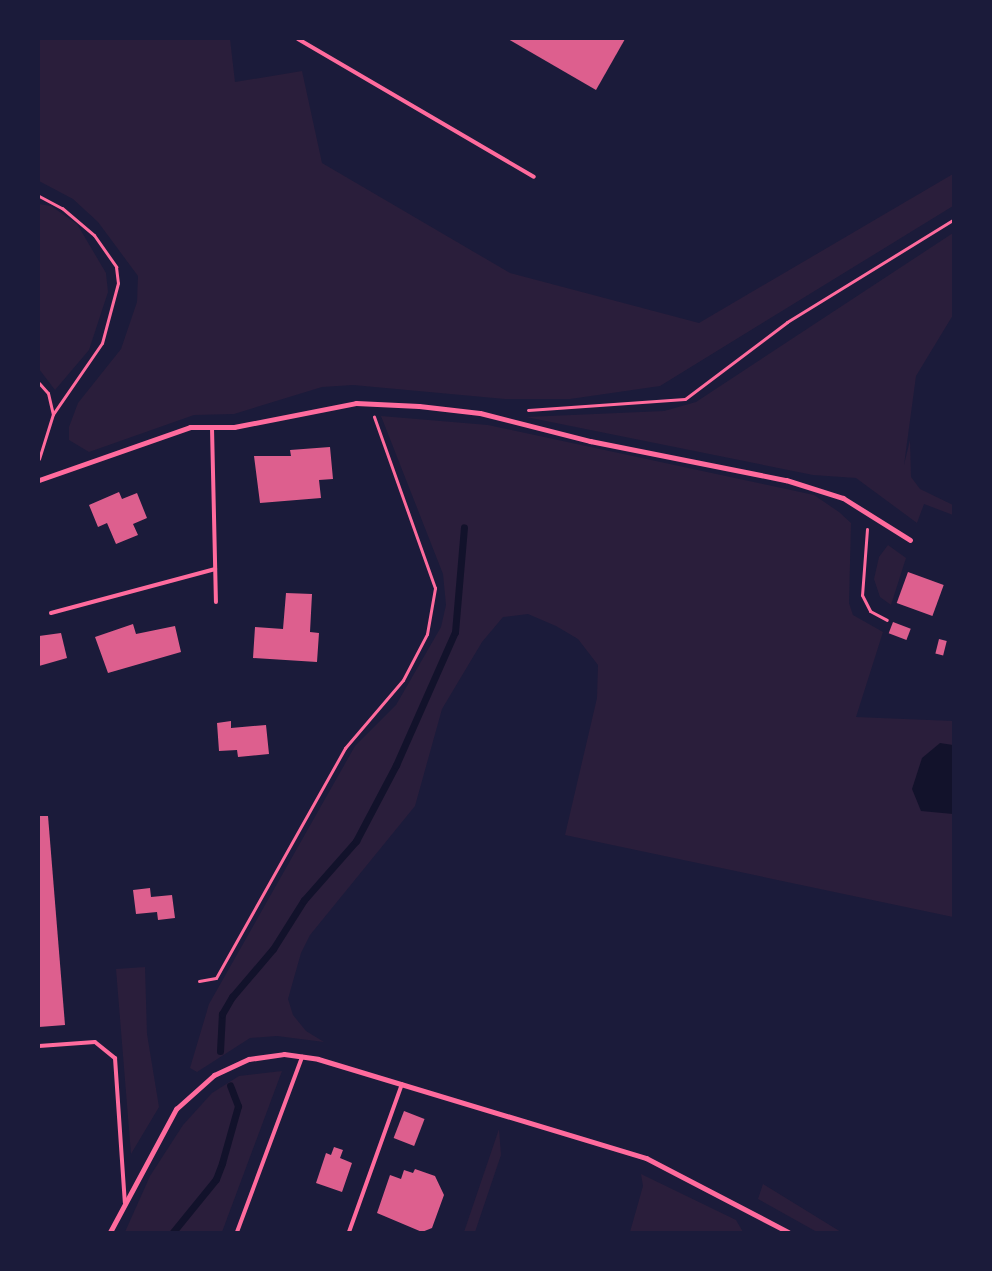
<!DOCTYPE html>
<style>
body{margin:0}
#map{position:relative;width:992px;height:1271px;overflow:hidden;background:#1b1b3a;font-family:Jost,sans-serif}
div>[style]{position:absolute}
.green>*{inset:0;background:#2a1e3b}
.water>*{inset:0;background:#12122b}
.stream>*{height:7px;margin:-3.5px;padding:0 3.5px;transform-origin:3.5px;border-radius:3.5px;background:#12122b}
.building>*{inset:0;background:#dd5f8e;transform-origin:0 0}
.path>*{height:3px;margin:-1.5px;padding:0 1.5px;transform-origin:1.5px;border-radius:1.5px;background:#ff6b9d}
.service>*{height:4px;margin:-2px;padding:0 2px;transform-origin:2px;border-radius:2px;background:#ff6b9d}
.minor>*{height:5px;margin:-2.5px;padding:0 2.5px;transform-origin:2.5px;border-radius:2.5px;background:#ff6b9d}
span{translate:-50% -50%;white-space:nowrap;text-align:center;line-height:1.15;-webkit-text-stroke:4px #1b1b3a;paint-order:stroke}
.frame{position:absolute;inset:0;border:40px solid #1b1b3a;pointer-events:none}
</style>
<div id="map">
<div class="green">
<i style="clip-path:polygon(39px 39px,230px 39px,235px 82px,302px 71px,322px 163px,510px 273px,699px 323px,953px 174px,953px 206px,660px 386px,570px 399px,505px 399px,353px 385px,322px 387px,234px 414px,194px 415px,89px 452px,69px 440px,69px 427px,78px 403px,121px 349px,137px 302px,138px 276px,98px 222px,73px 199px,39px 181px)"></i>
<i style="clip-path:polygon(39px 204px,51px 206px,77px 224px,106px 273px,108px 292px,89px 350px,55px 390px,39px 369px)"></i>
<i style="clip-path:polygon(953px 233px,953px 315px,916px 376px,904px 465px,910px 440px,911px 477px,920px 489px,953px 505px,953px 515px,924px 504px,917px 523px,856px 478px,813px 475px,526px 417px,664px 411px,696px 402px)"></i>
<i style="clip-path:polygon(381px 416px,488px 425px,814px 495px,839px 512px,851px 523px,849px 603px,853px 615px,883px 632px,856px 717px,953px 721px,953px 917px,565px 835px,597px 698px,598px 665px,578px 639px,556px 626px,528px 614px,503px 617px,482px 642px,442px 709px,415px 806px,310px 935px,301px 953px,288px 999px,293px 1015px,306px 1031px,324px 1042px,277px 1036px,250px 1038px,197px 1072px,190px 1068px,209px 1004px,355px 746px,396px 705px,441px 627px,446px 605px,443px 574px)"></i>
<i style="clip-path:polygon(888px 545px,906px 558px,891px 605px,880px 597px,874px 579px,879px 557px)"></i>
<i style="clip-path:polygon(145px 967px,147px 1034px,159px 1107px,131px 1154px,116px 969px)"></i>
<i style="clip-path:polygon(282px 1071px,222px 1232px,125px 1232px,150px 1176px,183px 1125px,212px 1093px,239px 1076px)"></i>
<i style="clip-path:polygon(499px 1129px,501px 1155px,475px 1232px,464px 1232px)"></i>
<i style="clip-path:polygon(641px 1174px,736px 1220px,743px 1232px,630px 1232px,643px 1186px)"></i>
<i style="clip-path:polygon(763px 1184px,841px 1232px,817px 1232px,758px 1199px)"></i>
</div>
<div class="water">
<i style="clip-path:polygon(940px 743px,953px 745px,953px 814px,921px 811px,912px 789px,922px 758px)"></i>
</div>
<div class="stream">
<i style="left:220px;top:1051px;width:37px;rotate:-87deg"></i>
<i style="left:222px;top:1014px;width:20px;rotate:-60deg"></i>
<i style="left:232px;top:997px;width:63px;rotate:-49.5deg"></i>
<i style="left:273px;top:949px;width:58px;rotate:-57.7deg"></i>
<i style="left:304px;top:900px;width:79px;rotate:-48.6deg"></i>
<i style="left:356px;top:841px;width:86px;rotate:-62.2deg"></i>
<i style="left:396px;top:765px;width:145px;rotate:-66.1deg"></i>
<i style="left:455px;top:632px;width:105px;rotate:-85.1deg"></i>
<i style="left:173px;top:1232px;width:68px;rotate:-50.9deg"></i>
<i style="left:216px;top:1179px;width:17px;rotate:-69deg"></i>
<i style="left:222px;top:1163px;width:59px;rotate:-74.3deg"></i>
<i style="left:238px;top:1106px;width:22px;rotate:-111deg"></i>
</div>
<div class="building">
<i style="clip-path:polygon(508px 39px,625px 39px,596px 90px)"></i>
<i style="clip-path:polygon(330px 447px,333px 479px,319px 480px,321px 498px,260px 503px,254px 456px,291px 456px,290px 450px)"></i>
<i style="clip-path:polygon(119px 492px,122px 499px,137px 493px,147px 518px,133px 524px,138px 535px,116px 544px,107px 523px,98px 527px,89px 505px)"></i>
<i style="left:908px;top:572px;width:38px;height:33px;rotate:20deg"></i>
<i style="clip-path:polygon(286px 593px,312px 594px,310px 632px,319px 633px,317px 662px,253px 658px,255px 627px,283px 629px)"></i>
<i style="left:893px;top:622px;width:19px;height:12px;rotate:21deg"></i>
<i style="clip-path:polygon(133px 624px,136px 634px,175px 626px,181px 652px,108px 673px,95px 637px)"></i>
<i style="clip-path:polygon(61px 633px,67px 658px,39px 666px,39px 636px)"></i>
<i style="left:939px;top:639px;width:8px;height:15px;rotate:14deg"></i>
<i style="clip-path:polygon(231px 721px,231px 728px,266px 725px,269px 754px,238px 757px,237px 750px,219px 751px,217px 723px)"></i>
<i style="clip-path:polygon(39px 816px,48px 816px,65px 1025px,39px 1027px)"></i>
<i style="clip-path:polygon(150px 888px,151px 897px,172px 895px,175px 918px,158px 920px,157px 912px,136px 914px,133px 890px)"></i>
<i style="left:404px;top:1111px;width:22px;height:29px;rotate:21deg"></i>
<i style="clip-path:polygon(334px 1147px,343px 1150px,340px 1158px,352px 1163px,342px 1192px,316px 1183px,326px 1153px,331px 1155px)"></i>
<i style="clip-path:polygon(415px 1169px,435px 1176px,444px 1195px,432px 1228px,422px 1232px,377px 1213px,390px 1175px,401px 1179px,404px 1170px,413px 1173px)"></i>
</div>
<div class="path">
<i style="left:39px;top:196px;width:26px;rotate:28deg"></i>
<i style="left:62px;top:208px;width:42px;rotate:40.2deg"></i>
<i style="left:94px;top:235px;width:39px;rotate:55deg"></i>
<i style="left:116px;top:267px;width:16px;rotate:83deg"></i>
<i style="left:118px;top:283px;width:62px;rotate:104.9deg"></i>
<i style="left:102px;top:343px;width:86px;rotate:124.6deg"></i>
<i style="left:39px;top:383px;width:13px;rotate:48deg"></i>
<i style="left:48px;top:393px;width:22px;rotate:77deg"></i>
<i style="left:53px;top:414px;width:47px;rotate:107.3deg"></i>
<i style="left:528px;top:410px;width:157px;rotate:-4deg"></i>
<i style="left:685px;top:399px;width:128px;rotate:-37deg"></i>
<i style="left:787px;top:322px;width:195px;rotate:-31.6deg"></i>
<i style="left:867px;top:529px;width:66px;rotate:94.3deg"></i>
<i style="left:862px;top:595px;width:18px;rotate:63deg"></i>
<i style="left:870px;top:611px;width:19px;rotate:28deg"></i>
<i style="left:199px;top:981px;width:17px;rotate:-10deg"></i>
<i style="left:216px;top:978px;width:264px;rotate:-60.7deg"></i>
<i style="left:345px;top:748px;width:89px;rotate:-49.5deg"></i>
<i style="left:403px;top:680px;width:52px;rotate:-62.4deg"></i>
<i style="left:427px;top:634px;width:47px;rotate:-80.1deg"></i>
<i style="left:435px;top:588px;width:182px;rotate:-109.6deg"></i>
</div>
<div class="service">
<i style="left:298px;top:39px;width:273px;rotate:30.3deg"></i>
<i style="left:212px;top:428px;width:174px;rotate:88.7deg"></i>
<i style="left:51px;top:613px;width:170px;rotate:-15deg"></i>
<i style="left:39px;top:1046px;width:56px;rotate:-4.1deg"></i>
<i style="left:95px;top:1042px;width:26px;rotate:39deg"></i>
<i style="left:115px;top:1058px;width:145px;rotate:86.1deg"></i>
<i style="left:237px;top:1232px;width:187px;rotate:-69.6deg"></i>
<i style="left:349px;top:1232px;width:157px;rotate:-70.3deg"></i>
</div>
<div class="minor">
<i style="left:39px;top:480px;width:160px;rotate:-19.3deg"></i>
<i style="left:190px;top:427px;width:44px"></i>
<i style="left:234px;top:427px;width:124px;rotate:-11.1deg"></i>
<i style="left:356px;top:403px;width:63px;rotate:2.7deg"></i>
<i style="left:419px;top:406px;width:61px;rotate:6.5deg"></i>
<i style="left:480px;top:413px;width:114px;rotate:14.3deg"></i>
<i style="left:590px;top:441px;width:200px;rotate:11.3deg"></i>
<i style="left:786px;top:480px;width:60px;rotate:17.5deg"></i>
<i style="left:843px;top:498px;width:79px;rotate:32.1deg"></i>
<i style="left:110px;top:1232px;width:140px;rotate:-61.8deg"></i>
<i style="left:176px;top:1109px;width:51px;rotate:-41.8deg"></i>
<i style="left:214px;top:1075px;width:38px;rotate:-25deg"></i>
<i style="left:249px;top:1059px;width:35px;rotate:-8deg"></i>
<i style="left:284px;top:1054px;width:34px;rotate:8deg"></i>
<i style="left:318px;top:1059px;width:343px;rotate:16.8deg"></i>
<i style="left:646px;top:1158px;width:160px;rotate:27.5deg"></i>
</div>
<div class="frame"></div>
</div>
